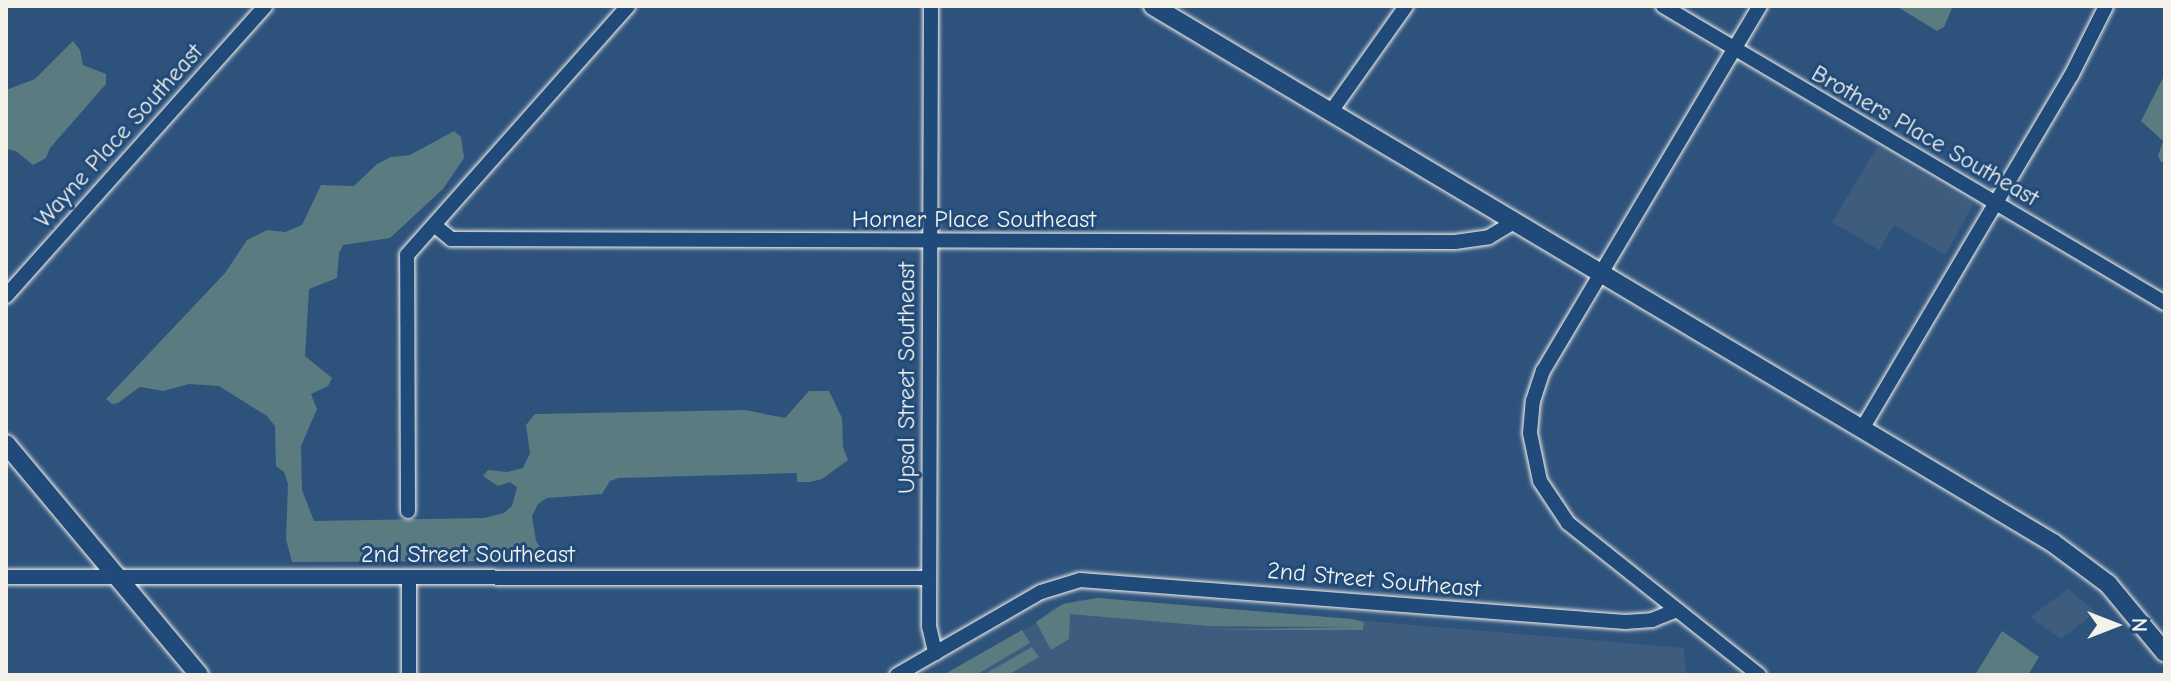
<!DOCTYPE html>
<style>
body{margin:0}
#map{position:relative;width:2171px;height:681px;overflow:hidden;background:#2d527c;font-family:"Comic Neue",sans-serif}
div>[style]{position:absolute}
.built>*{inset:0;background:#3e5c7e}
.green>*{inset:0;background:#5a7c81}
.roads{filter:drop-shadow(0 0 2px #f4f1e8) drop-shadow(0 0 2px #f4f1e8)}
.street>*{height:14px;margin:-7px;padding:0 7px;transform-origin:7px;border-radius:7px;background:#1f4a7a}
.secondary>*{height:18px;margin:-9px;padding:0 9px;transform-origin:9px;border-radius:9px;background:#1f4a7a}
span{translate:-50% -50%;white-space:nowrap;text-align:center;line-height:1.15;-webkit-text-stroke:6px #1f4a7a;paint-order:stroke}
.street-label{font-size:24px;color:#f4f1e8}
.frame{position:absolute;inset:0;border:8px solid #f4f1e8;pointer-events:none}
.north{position:absolute;left:2075px;top:585px;width:80px;height:80px;-webkit-text-stroke:6px #1f4a7a;paint-order:stroke;rotate:90deg;font-size:22px;font-weight:700;line-height:32px;text-align:center;color:#f4f1e8}
.north::after{content:'';display:block;margin:auto;width:28px;height:36px;background:#f4f1e8;clip-path:polygon(50% 0,100% 100%,50% 72%,0 100%)}
</style>
<div id="map">
<div class="built">
<i style="clip-path:polygon(1877px 147px,1974px 204px,1945px 255px,1894px 225px,1879px 250px,1832px 222px)"></i>
<i style="clip-path:polygon(2068px 589px,2096px 612px,2061px 639px,2030px 617px)"></i>
<i style="clip-path:polygon(1098px 598px,1684px 648px,1686px 675px,943px 675px,1041px 620px,1053px 608px,1079px 600px)"></i>
</div>
<div class="green">
<i style="clip-path:polygon(1896px 6px,1953px 6px,1944px 27px,1937px 31px)"></i>
<i style="clip-path:polygon(73px 41px,80px 50px,83px 65px,106px 74px,106px 84px,50px 148px,46px 158px,33px 165px,16px 151px,6px 149px,6px 90px,35px 79px)"></i>
<i style="clip-path:polygon(2165px 74px,2165px 161px,2161px 162px,2158px 156px,2163px 141px,2141px 121px)"></i>
<i style="clip-path:polygon(454px 131px,461px 137px,464px 158px,443px 189px,390px 238px,343px 245px,339px 253px,337px 278px,309px 289px,305px 356px,332px 378px,328px 386px,311px 394px,317px 409px,301px 446px,302px 490px,314px 521px,484px 518px,504px 513px,512px 506px,517px 487px,510px 482px,498px 486px,483px 476px,488px 470px,507px 472px,523px 468px,530px 453px,526px 425px,535px 414px,745px 410px,785px 418px,809px 391px,829px 391px,842px 418px,843px 447px,848px 460px,822px 479px,810px 482px,797px 482px,797px 473px,619px 478px,610px 481px,602px 494px,547px 498px,538px 504px,532px 516px,536px 541px,544px 553px,540px 561px,292px 562px,286px 539px,288px 484px,284px 472px,276px 466px,275px 426px,267px 416px,219px 386px,189px 384px,163px 391px,140px 387px,118px 403px,112px 404px,106px 399px,225px 273px,247px 240px,267px 230px,285px 232px,302px 225px,321px 185px,354px 186px,377px 164px,391px 157px,410px 155px)"></i>
<i style="clip-path:polygon(1098px 598px,1352px 619px,1364px 622px,1363px 630px,1208px 630px,1352px 627px,1209px 626px,1070px 614px,1069px 639px,1051px 650px,1036px 622px,1063px 604px)"></i>
<i style="clip-path:polygon(1022px 630px,1030px 643px,976px 675px,943px 675px)"></i>
<i style="clip-path:polygon(2002px 631px,2039px 657px,2028px 675px,1975px 675px)"></i>
<i style="clip-path:polygon(1032px 647px,1039px 657px,1008px 675px,983px 675px)"></i>
<i style="clip-path:polygon(1309px 673px,1541px 673px,1573px 675px,1296px 675px)"></i>
</div>
<div class="roads">
<div class="street">
<i style="left:931px;top:6px;width:620px;rotate:90.18deg"></i>
<i style="left:929px;top:626px;width:28px;rotate:77deg"></i>
<i style="left:1663px;top:6px;width:583px;rotate:30.61deg"></i>
<i style="left:1330px;top:113px;width:131px;rotate:-54.6deg"></i>
<i style="left:434px;top:225px;width:22px;rotate:39deg"></i>
<i style="left:451px;top:239px;width:1004px;rotate:0.17deg"></i>
<i style="left:1455px;top:242px;width:34px;rotate:-8deg"></i>
<i style="left:1489px;top:237px;width:29px;rotate:-31deg"></i>
<i style="left:6px;top:296px;width:389px;rotate:-48.2deg"></i>
<i style="left:1862px;top:429px;width:410px;rotate:-59.4deg"></i>
<i style="left:2071px;top:76px;width:78px;rotate:-63.4deg"></i>
<i style="left:408px;top:511px;width:256px;rotate:-90.2deg"></i>
<i style="left:407px;top:255px;width:333px;rotate:-48.4deg"></i>
<i style="left:6px;top:577px;width:923px;rotate:0.06deg"></i>
<i style="left:409px;top:675px;width:98px;rotate:-90deg"></i>
<i style="left:897px;top:675px;width:166px;rotate:-30deg"></i>
<i style="left:1041px;top:592px;width:41px;rotate:-17.1deg"></i>
<i style="left:1080px;top:580px;width:547px;rotate:4.41deg"></i>
<i style="left:1625px;top:622px;width:27px;rotate:-4deg"></i>
<i style="left:1652px;top:620px;width:27px;rotate:-22deg"></i>
<i style="left:1759px;top:675px;width:244px;rotate:-141.5deg"></i>
<i style="left:1568px;top:523px;width:50px;rotate:-123.7deg"></i>
<i style="left:1540px;top:481px;width:49px;rotate:-101.8deg"></i>
<i style="left:1530px;top:433px;width:32px;rotate:-85deg"></i>
<i style="left:1533px;top:401px;width:32px;rotate:-72deg"></i>
<i style="left:1543px;top:371px;width:425px;rotate:-59.3deg"></i>
</div>
<div class="secondary">
<i style="left:1153px;top:6px;width:1048px;rotate:30.82deg"></i>
<i style="left:2053px;top:543px;width:69px;rotate:36.7deg"></i>
<i style="left:2108px;top:584px;width:89px;rotate:50.4deg"></i>
<i style="left:6px;top:444px;width:301px;rotate:50.1deg"></i>
</div>
</div>
<div class="street-label">
<span style="left:119px;top:136px;rotate:-48deg">Wayne Place Southeast</span>
<span style="left:1925px;top:136px;rotate:30deg">Brothers Place Southeast</span>
<span style="left:974px;top:220px">Horner Place Southeast</span>
<span style="left:907px;top:378px;rotate:-90deg">Upsal Street Southeast</span>
<span style="left:468px;top:555px">2nd Street Southeast</span>
<span style="left:1374px;top:580px;rotate:5deg">2nd Street Southeast</span>
</div>
<div class="frame"></div>
<div class="north">N</div>
</div>
